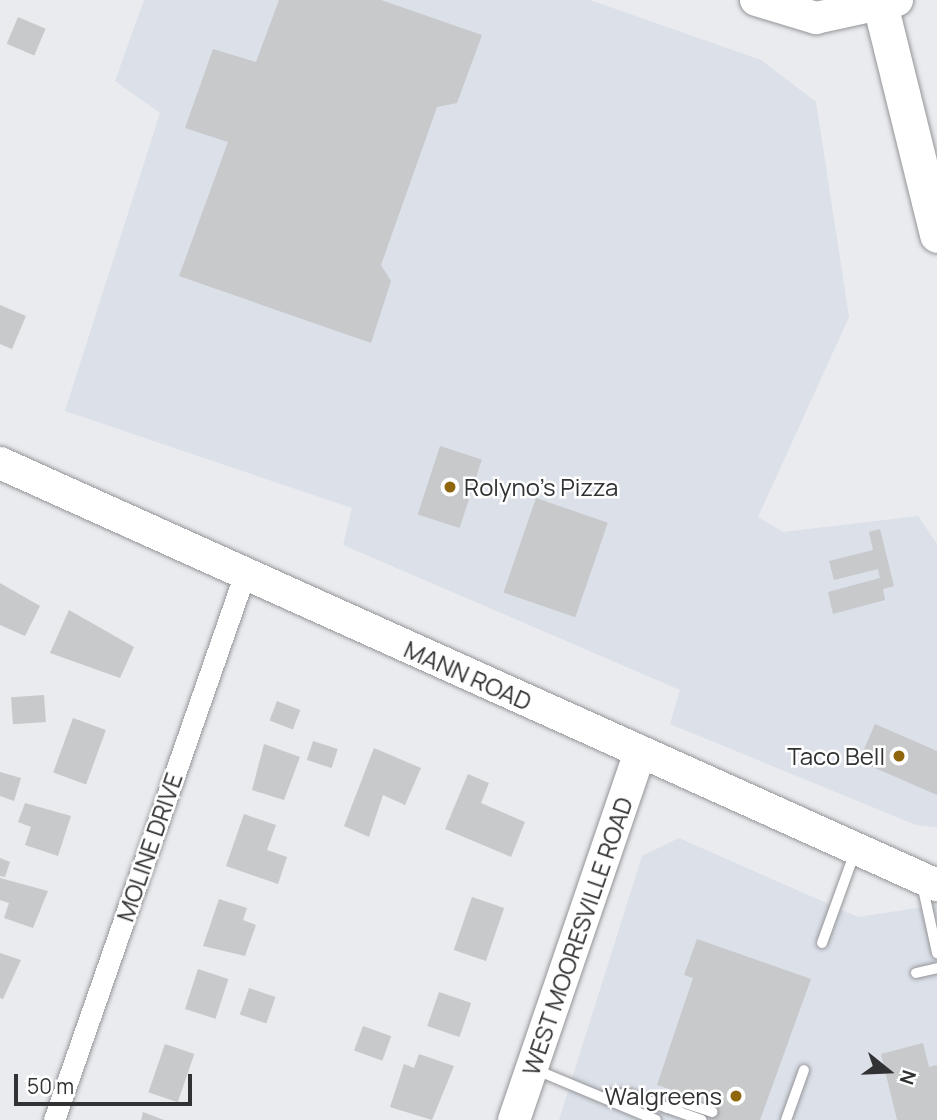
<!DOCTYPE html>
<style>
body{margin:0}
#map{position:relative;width:937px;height:1120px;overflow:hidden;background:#e9ebee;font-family:Manrope,sans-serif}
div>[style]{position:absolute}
.built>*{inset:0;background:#dbe0e9}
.building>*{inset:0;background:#c7c9cb;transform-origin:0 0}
.roads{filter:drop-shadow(0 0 2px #949598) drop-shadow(0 0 2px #949598)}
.lane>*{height:10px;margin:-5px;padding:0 5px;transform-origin:5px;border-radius:5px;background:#fff}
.street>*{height:21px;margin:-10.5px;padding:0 10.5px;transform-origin:10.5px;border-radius:10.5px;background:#fff}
.secondary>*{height:32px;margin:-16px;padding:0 16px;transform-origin:16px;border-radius:16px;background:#fff}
.primary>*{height:35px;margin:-17.5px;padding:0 17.5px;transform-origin:17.5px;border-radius:17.5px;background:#fff}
.dots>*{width:19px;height:19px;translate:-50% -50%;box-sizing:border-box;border:4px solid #fff;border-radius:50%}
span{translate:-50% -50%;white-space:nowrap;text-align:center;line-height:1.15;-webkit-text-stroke:5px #fff;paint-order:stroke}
.poi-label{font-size:24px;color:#313233}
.left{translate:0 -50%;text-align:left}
.right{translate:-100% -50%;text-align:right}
.street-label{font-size:24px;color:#313233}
.north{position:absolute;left:853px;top:1036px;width:70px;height:70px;-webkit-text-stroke:5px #fff;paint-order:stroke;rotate:108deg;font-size:19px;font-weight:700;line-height:28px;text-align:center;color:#313233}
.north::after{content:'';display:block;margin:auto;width:24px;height:32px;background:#313233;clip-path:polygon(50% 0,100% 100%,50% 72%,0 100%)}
.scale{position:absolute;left:14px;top:1074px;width:178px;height:32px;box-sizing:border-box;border:4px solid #313233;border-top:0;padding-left:9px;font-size:21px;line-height:24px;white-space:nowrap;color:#313233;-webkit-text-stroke:5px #fff;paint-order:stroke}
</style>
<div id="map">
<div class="built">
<i style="clip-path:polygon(144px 0,590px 0,761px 60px,816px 102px,849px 317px,758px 517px,783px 532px,918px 516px,937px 544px,937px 827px,916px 825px,670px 724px,680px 690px,343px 545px,352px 508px,65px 411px,160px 113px,115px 81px)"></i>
<i style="clip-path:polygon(679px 838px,858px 917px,937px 905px,937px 1120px,559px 1120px,642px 856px)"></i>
</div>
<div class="building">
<i style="clip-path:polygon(279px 0,381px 0,482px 35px,457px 103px,437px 107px,381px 265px,391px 281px,371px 343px,179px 276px,228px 142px,185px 128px,213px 49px,256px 62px)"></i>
<i style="left:18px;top:17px;width:30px;height:29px;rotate:23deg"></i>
<i style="clip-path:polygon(0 305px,26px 316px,12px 349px,0 344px)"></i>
<i style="left:440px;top:446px;width:44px;height:72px;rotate:18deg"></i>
<i style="left:536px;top:498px;width:76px;height:100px;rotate:19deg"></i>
<i style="clip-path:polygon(880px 529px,894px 586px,883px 589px,885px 600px,833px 614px,828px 592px,880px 578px,878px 569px,834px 580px,829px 561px,873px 550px,869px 532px)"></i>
<i style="clip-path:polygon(0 583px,40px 606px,25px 636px,0 625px)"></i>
<i style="clip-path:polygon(69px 610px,134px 647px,120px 678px,50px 653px)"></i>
<i style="left:44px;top:695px;width:27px;height:33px;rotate:86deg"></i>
<i style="left:277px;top:701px;width:25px;height:21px;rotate:21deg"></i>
<i style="left:73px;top:718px;width:35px;height:58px;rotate:20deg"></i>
<i style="clip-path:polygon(875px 724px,937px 751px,937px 795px,859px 761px)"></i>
<i style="left:313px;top:741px;width:26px;height:20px;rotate:18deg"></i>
<i style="clip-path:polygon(264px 744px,300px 757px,284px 800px,252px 790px)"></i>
<i style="clip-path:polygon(374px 748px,421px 768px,405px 805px,383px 795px,369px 837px,344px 826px)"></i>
<i style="clip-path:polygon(0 772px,21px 778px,14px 801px,0 796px)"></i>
<i style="clip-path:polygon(468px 774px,489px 783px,481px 803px,525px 822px,511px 857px,445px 829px)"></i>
<i style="clip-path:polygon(25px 803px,71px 816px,58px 856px,25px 845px,31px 827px,18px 822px)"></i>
<i style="clip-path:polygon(244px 814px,276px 825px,267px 850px,287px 857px,278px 884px,226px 866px)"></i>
<i style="clip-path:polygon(0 858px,10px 862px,5px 877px,0 876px)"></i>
<i style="clip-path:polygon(0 878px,48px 891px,33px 928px,4px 918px,9px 903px,0 900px)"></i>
<i style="left:472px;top:897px;width:34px;height:56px;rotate:19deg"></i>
<i style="clip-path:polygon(219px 899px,247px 908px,243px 920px,256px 925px,245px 956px,203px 946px)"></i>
<i style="clip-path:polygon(697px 939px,811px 979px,760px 1120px,709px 1120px,714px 1104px,657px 1085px,693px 978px,684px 975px)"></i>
<i style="clip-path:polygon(0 953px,21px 960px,3px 999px,0 998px)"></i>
<i style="left:198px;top:969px;width:32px;height:42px;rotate:18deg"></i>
<i style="left:249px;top:988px;width:28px;height:28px;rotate:19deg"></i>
<i style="left:439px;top:992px;width:34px;height:36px;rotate:19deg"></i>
<i style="left:363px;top:1026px;width:30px;height:26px;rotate:20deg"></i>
<i style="clip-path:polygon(923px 1043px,929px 1067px,937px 1065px,937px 1120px,897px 1120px,881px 1054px)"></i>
<i style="left:165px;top:1044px;width:31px;height:51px;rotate:19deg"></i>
<i style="clip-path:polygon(419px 1054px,454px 1066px,432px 1120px,390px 1107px,404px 1064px,414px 1068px)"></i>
<i style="clip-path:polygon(143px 1112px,164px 1120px,141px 1120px)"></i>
</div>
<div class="roads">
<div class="lane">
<i style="left:922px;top:884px;width:71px;rotate:77.7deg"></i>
<i style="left:822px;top:943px;width:97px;rotate:-70.1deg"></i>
<i style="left:916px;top:973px;width:22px;rotate:-13deg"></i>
<i style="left:534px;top:1069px;width:132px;rotate:22.7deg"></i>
<i style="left:607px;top:1095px;width:21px;rotate:-3deg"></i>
<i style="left:628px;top:1094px;width:78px;rotate:19.4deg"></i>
<i style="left:667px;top:1108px;width:16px;rotate:-22deg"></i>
<i style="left:682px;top:1102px;width:32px;rotate:18deg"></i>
<i style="left:786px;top:1120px;width:53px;rotate:-70.2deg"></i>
</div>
<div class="street">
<i style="left:54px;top:1120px;width:579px;rotate:-70.75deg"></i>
</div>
<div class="secondary">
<i style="left:756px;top:0;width:63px;rotate:16.7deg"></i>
<i style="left:816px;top:18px;width:83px;rotate:-12.5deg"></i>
<i style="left:0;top:463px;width:1028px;rotate:24.25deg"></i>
<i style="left:514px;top:1120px;width:388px;rotate:-71.1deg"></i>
</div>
<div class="primary">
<i style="left:879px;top:0;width:242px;rotate:76.1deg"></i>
</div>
</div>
<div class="dots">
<i style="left:450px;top:487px;background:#90670e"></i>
<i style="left:899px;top:756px;background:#90670e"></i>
<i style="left:736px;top:1096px;background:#90670e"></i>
</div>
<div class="poi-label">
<span class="left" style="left:464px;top:487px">Rolyno's Pizza</span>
<span class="right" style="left:885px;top:756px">Taco Bell</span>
<span class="right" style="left:722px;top:1096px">Walgreens</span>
</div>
<div class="street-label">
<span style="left:468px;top:675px;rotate:24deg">MANN ROAD</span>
<span style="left:149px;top:847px;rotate:-71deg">MOLINE DRIVE</span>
<span style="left:577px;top:936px;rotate:-71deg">WEST MOORESVILLE ROAD</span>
</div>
<div class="north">N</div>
<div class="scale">50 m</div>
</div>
